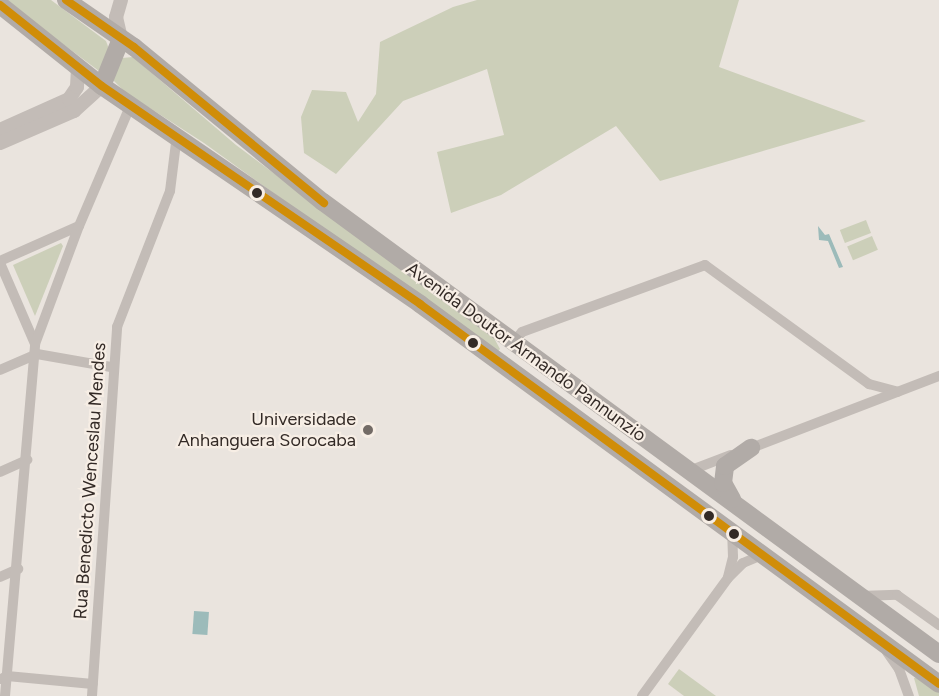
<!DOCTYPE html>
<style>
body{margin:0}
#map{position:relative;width:939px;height:696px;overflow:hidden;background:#eae4de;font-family:Figtree,sans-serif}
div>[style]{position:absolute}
.green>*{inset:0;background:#cccfb9;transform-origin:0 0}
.water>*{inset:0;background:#9cbbba;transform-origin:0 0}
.minor>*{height:10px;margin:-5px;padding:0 5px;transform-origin:5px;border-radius:5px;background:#c3bcb7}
.tertiary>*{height:14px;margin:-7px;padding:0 7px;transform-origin:7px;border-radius:7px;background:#c3bcb7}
.primary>*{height:18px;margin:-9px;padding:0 9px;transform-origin:9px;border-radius:9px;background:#b1aba7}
.bus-1>*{height:8px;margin:-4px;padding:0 4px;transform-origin:4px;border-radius:4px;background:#d08d08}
.dots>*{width:16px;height:16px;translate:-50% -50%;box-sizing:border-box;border:3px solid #f7eee5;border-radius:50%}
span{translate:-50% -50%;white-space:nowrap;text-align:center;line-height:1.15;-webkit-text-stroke:4.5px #f7eee5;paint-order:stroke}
.street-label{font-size:18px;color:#332a26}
.poi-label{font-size:18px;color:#332a26}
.right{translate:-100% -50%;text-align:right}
</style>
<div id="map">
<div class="green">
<i style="clip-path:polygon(4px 0,51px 0,106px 41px,109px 49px,99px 71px)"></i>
<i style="clip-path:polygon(477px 0,739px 0,719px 67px,866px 121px,660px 181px,616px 126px,501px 195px,451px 213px,437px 152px,504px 135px,487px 69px,403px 101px,336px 174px,304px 153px,301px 117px,312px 90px,346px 92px,358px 122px,376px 94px,380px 42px,453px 7px)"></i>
<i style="clip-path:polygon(133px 57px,236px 145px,494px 338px,500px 349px,496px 353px,204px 143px,125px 92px,113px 80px,122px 58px)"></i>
<i style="left:866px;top:220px;width:14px;height:28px;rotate:69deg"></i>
<i style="left:872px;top:236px;width:15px;height:27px;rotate:67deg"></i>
<i style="clip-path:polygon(61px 243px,63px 246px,35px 316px,13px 265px)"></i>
<i style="clip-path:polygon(679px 669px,716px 696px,684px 696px,668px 684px)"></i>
<i style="clip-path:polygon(920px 676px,939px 691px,939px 696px,919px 696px,914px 678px)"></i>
</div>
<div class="water">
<i style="clip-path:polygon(818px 226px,825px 235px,829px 234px,843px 267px,839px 268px,828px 241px,819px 240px)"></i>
<i style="left:194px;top:611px;width:15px;height:23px;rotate:4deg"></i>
</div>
<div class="minor">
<i style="left:0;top:261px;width:86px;rotate:-23.9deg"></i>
<i style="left:0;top:263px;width:88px;rotate:66.6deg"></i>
<i style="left:513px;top:342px;width:13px;rotate:-48deg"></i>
<i style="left:522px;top:332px;width:195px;rotate:-20.1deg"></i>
<i style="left:705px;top:265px;width:203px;rotate:36deg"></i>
<i style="left:869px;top:384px;width:30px;rotate:15deg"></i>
<i style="left:0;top:370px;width:40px;rotate:-23.4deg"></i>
<i style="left:37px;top:354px;width:75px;rotate:10deg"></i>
<i style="left:746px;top:450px;width:207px;rotate:-21deg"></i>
<i style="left:689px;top:471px;width:45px;rotate:-20.9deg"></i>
<i style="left:0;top:472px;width:30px;rotate:-24deg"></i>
<i style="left:0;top:577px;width:20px;rotate:-24deg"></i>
<i style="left:728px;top:577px;width:21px;rotate:-76deg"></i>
<i style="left:733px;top:557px;width:26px;rotate:-92deg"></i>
<i style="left:860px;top:596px;width:37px;rotate:-2deg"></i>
<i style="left:897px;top:595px;width:52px;rotate:35.5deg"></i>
<i style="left:887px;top:652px;width:21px;rotate:55deg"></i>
<i style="left:899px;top:669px;width:29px;rotate:70deg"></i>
<i style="left:1px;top:679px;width:7px;rotate:-27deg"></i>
<i style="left:7px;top:676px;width:86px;rotate:5.3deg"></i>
<i style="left:5px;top:696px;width:353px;rotate:-85.1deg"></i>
<i style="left:35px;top:344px;width:126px;rotate:-69.6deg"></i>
<i style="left:79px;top:226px;width:133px;rotate:-66.9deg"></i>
<i style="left:92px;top:696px;width:370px;rotate:-86.1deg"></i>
<i style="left:117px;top:327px;width:146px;rotate:-68.7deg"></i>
<i style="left:170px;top:191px;width:56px;rotate:-82.9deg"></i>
<i style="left:642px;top:696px;width:146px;rotate:-53.9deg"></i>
<i style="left:728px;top:578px;width:21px;rotate:-45deg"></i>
<i style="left:743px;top:563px;width:21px;rotate:-23deg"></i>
</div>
<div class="tertiary">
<i style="left:121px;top:0;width:18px;rotate:106deg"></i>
<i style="left:116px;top:17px;width:23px;rotate:77deg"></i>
<i style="left:0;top:130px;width:76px;rotate:-24.2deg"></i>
<i style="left:69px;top:99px;width:14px;rotate:-56deg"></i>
<i style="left:77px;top:87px;width:21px;rotate:-87deg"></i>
<i style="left:0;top:143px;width:81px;rotate:-23.4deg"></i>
<i style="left:74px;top:111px;width:38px;rotate:-42deg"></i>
</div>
<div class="primary">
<i style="left:66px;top:0;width:83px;rotate:34.7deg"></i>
<i style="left:134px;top:47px;width:244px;rotate:39.4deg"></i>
<i style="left:323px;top:202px;width:764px;rotate:36.27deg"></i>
<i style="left:0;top:5px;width:130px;rotate:38.5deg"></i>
<i style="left:102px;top:86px;width:386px;rotate:34.4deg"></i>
<i style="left:420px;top:304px;width:643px;rotate:36.21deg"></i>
<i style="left:102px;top:86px;width:51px;rotate:-68deg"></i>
<i style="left:732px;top:499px;width:18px;rotate:-119deg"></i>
<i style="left:723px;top:483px;width:17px;rotate:-83deg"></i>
<i style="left:725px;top:466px;width:32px;rotate:-35deg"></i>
</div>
<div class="bus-1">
<i style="left:66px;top:0;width:83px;rotate:34.7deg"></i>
<i style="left:134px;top:47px;width:246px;rotate:39.4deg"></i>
<i style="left:0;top:5px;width:130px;rotate:38.5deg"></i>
<i style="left:102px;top:86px;width:386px;rotate:34.4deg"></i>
<i style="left:420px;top:304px;width:643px;rotate:36.21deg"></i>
</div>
<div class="dots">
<i style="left:257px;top:193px;background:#332a26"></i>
<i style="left:473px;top:343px;background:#332a26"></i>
<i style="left:368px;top:430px;background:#736b66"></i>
<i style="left:709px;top:516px;background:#332a26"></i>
<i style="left:734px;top:534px;background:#332a26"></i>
</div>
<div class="street-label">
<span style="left:526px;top:352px;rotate:36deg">Avenida Doutor Armando Pannunzio</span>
<span style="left:90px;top:481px;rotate:-86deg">Rua Benedicto Wenceslau Mendes</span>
</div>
<div class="poi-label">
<span class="right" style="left:356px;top:430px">Universidade<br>Anhanguera Sorocaba</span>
</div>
</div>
